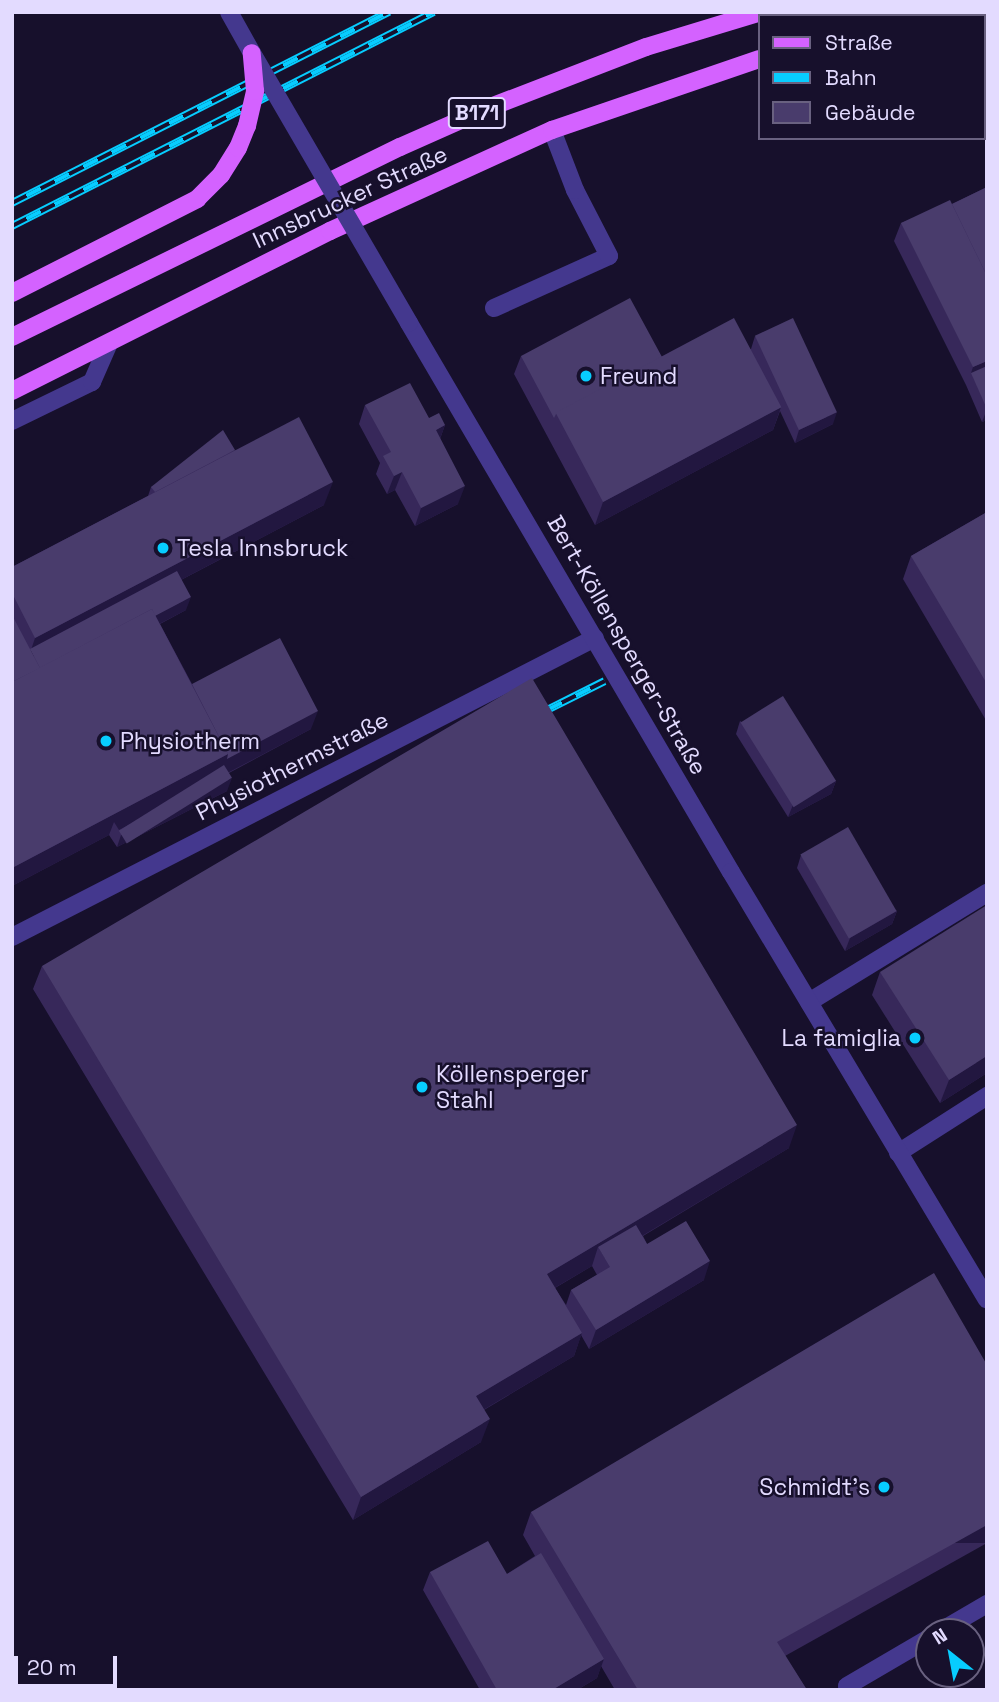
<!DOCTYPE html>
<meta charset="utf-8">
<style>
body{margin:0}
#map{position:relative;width:999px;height:1702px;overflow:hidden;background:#17102c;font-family:"Space Grotesk",sans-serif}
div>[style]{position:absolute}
.service>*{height:18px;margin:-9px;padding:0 9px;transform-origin:9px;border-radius:9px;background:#44388e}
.minor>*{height:18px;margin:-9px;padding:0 9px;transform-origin:9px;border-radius:9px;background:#44388e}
.tertiary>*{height:18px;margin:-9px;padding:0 9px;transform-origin:9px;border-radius:9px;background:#44388e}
.primary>*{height:18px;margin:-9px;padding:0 9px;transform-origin:9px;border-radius:9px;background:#d462ff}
.rail>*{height:8px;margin-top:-4px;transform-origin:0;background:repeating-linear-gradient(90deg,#17102c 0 16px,#07cdff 0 32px);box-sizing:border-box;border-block:2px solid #07cdff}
.tertiary-bridge>*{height:18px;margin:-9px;padding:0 9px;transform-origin:9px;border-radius:9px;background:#44388e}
.primary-bridge>*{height:18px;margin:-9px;padding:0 9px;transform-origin:9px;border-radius:9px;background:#d462ff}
.wall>*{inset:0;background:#37285a}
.shaded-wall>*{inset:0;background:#221740;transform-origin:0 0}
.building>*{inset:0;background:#493c6c;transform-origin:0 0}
.dots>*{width:19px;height:19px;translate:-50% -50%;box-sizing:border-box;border:4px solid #17102c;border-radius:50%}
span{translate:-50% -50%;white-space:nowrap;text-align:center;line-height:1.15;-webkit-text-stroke:5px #17102c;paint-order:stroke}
.shield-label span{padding:2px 5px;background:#17102c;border:2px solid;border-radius:5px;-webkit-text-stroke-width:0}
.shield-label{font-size:21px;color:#e3dbff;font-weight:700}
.street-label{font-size:23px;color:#e3dbff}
.poi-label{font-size:23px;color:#e3dbff}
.left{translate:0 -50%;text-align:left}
.right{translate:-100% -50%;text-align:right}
.frame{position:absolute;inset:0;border:14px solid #e3dbff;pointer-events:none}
.legend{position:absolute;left:758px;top:14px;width:228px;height:126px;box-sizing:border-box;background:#17102c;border:2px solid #696180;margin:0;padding:9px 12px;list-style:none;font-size:21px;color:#e3dbff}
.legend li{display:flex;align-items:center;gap:14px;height:35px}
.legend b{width:35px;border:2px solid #696180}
.north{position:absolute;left:915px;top:1618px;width:70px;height:70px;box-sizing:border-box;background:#17102c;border:2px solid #696180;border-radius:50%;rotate:329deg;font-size:19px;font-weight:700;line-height:28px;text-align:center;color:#e3dbff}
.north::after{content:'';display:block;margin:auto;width:24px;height:32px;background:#07cdff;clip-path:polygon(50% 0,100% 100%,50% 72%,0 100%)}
.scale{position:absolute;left:14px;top:1656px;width:103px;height:32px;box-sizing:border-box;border:4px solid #e3dbff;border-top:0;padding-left:9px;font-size:21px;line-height:24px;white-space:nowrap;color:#e3dbff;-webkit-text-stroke:5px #17102c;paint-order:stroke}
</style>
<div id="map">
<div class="service">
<i style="left:494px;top:308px;width:126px;rotate:-24.3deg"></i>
<i style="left:609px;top:256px;width:74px;rotate:-117.3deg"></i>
<i style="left:575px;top:190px;width:64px;rotate:-111deg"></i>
<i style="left:12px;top:421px;width:89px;rotate:-26deg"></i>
<i style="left:92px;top:382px;width:43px;rotate:-66.4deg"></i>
<i style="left:809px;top:1002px;width:209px;rotate:-31.5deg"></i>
<i style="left:898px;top:1153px;width:106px;rotate:-32.6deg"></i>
<i style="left:939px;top:1632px;width:56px;rotate:-30.3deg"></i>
<i style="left:849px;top:1690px;width:4px;rotate:-117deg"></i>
<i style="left:847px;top:1686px;width:95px;rotate:-30.3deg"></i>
</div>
<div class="minor">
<i style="left:12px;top:937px;width:655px;rotate:-27.15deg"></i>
</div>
<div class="tertiary">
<i style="left:229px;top:12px;width:47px;rotate:60.7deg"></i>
<i style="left:409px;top:323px;width:636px;rotate:59.61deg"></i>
<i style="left:731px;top:872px;width:498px;rotate:59.1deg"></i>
</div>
<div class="primary">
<i style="left:904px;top:16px;width:12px;rotate:-20deg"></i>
<i style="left:12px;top:337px;width:432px;rotate:-26.1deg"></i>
<i style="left:400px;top:147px;width:96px;rotate:-23.9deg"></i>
<i style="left:488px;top:108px;width:169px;rotate:-21.1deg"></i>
<i style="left:646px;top:47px;width:120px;rotate:-16.9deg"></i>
<i style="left:12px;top:391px;width:356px;rotate:-26.7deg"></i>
<i style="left:330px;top:231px;width:244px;rotate:-24.5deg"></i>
<i style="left:552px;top:130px;width:219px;rotate:-18.9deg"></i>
</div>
<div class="rail">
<i style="left:12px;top:203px;width:423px;rotate:-26.9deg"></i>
<i style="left:12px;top:226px;width:473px;rotate:-26.9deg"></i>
<i style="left:533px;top:717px;width:80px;rotate:-26.6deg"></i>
</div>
<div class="tertiary-bridge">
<i style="left:252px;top:53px;width:312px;rotate:59.8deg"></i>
</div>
<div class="primary-bridge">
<i style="left:12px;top:293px;width:208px;rotate:-26.9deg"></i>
<i style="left:197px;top:199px;width:34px;rotate:-45deg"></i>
<i style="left:221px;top:175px;width:32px;rotate:-58deg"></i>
<i style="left:238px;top:148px;width:24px;rotate:-68deg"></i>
<i style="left:247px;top:126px;width:36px;rotate:-77deg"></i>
<i style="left:255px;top:91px;width:38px;rotate:-95deg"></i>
</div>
<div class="wall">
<i style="clip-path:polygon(987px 183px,987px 420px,982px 422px,966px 385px,894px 241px,901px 223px,952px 204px,985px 188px)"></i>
<i style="clip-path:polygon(755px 336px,833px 424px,795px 443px,780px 411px,773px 430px,595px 525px,514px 374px,521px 356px,662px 357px,751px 349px)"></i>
<i style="clip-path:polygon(365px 405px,429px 418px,445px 425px,440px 439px,458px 504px,415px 526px,395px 490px,387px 494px,376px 474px,380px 463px,359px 424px)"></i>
<i style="clip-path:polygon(235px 450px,324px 505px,181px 580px,186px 610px,160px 624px,192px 684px,311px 729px,229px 773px,227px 791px,117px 847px,109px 835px,12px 886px,12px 567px,148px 496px,151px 487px)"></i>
<i style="clip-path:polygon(987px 512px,987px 722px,903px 579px,911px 556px)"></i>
<i style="clip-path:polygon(740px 721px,836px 781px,831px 794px,788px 817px,736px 734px)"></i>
<i style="clip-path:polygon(801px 855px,897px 911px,892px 924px,845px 951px,797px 868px)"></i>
<i style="clip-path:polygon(evenodd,42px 966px,789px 1148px,643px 1236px,647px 1244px,704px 1280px,589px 1349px,581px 1335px,574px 1356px,484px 1410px,481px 1442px,353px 1520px,33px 989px,42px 966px,592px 1266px,597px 1275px,571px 1290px,566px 1305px,555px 1288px,592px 1266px)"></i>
<i style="clip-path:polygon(880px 972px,987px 1073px,940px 1103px,872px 995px)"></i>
<i style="clip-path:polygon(987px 1365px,987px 1543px,785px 1656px,807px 1690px,615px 1690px,601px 1666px,597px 1678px,577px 1690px,480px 1690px,423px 1590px,430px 1572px,507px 1574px,535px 1556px,523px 1535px,531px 1512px)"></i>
</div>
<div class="shaded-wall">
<i style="clip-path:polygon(987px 361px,987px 376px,971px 373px,973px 367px)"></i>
<i style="clip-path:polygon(781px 407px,773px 430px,595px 525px,603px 502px)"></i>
<i style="clip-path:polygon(987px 409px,987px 420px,982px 422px)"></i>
<i style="clip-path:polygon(837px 412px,833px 424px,795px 443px,799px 430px)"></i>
<i style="clip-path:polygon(445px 425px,438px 444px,436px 430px)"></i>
<i style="clip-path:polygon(402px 472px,395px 490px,387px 494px,394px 476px)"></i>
<i style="clip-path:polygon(333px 482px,324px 505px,30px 659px,29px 656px,35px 638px)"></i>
<i style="clip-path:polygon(465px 486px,458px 504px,415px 526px,421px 508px)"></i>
<i style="clip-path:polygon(191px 597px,186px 610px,12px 701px,12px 686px)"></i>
<i style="clip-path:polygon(318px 711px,311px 729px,119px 830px,114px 822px,109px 835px,12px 886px,12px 868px,228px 754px)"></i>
<i style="clip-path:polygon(232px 778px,227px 791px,117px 847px,121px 835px)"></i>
<i style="clip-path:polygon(836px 781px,831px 794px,788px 817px,793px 805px)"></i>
<i style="clip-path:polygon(897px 911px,892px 924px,845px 951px,850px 938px)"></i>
<i style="clip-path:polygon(987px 1056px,987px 1073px,940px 1103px,949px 1080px)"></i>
<i style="clip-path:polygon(797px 1125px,789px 1148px,605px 1258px,598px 1247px,592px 1266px,539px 1297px,547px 1274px)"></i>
<i style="clip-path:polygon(710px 1261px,704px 1280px,589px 1349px,596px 1330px)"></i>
<i style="clip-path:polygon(582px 1333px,574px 1356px,468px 1419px,476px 1396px)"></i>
<i style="clip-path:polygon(490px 1419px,481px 1442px,353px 1520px,361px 1497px)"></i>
<i style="left:987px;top:1525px;width:18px;height:240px;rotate:90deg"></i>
<i style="clip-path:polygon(604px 1659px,597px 1678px,577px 1690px,552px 1690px)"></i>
</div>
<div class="building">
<i style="clip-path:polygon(985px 188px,987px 192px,987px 276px,952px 204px)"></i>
<i style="clip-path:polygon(950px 200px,987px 276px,987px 361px,973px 367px,901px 223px)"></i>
<i style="clip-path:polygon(630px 298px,662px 357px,556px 414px,554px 418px,521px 356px)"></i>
<i style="left:734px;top:318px;width:101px;height:202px;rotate:62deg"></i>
<i style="left:793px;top:318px;width:104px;height:42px;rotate:65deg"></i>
<i style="clip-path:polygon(987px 366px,987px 409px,971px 373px)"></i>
<i style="clip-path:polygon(410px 383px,429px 418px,439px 413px,445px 425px,436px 430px,465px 486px,421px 508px,402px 472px,394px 476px,383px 456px,391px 452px,365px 405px)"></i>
<i style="clip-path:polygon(299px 417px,333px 482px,35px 638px,12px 593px,12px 567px)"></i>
<i style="clip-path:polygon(223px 430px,235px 450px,155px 492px,151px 487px)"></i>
<i style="clip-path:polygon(987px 512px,987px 684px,911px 556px)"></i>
<i style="clip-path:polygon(177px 571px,191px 597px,155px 616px,152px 609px,40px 668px,30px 649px)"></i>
<i style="clip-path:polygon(152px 609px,228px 754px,12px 868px,12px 682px)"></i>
<i style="clip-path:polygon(12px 615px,40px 668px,12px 682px)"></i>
<i style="clip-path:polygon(280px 638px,318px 711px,227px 759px,228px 754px,192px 684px)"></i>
<i style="clip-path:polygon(532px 678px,797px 1125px,547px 1274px,582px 1333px,476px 1396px,490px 1419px,361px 1497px,42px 966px)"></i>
<i style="left:783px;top:696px;width:100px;height:50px;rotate:58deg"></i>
<i style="left:224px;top:765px;width:15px;height:124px;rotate:58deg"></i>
<i style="left:848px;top:827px;width:97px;height:55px;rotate:60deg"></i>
<i style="clip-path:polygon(987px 905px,987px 1056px,949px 1080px,880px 972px)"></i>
<i style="clip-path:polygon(686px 1221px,710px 1261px,596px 1330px,571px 1290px,610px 1267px,598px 1247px,636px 1225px,647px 1244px)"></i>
<i style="clip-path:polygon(934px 1273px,987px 1365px,987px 1525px,777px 1642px,807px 1690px,638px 1690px,531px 1512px)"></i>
<i style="clip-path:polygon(488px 1541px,507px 1574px,541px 1553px,604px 1659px,552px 1690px,497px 1690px,430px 1572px)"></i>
</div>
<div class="dots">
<i style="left:586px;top:376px;background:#07cdff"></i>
<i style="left:163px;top:548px;background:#07cdff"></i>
<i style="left:106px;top:741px;background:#07cdff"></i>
<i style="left:915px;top:1038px;background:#07cdff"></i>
<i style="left:422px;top:1087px;background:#07cdff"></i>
<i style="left:884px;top:1487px;background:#07cdff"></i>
</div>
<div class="shield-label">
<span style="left:477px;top:113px">B171</span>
</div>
<div class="street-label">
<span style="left:350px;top:197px;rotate:-25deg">Innsbrucker Straße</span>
<span style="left:627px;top:645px;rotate:60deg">Bert-Köllensperger-Straße</span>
<span style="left:292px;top:766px;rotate:-27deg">Physiothermstraße</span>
</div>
<div class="poi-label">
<span class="left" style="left:600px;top:376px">Freund</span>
<span class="left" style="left:177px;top:548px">Tesla Innsbruck</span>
<span class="left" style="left:120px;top:741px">Physiotherm</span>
<span class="right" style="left:901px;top:1038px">La famiglia</span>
<span class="left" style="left:436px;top:1087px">Köllensperger<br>Stahl</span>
<span class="right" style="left:870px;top:1487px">Schmidt's</span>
</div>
<div class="frame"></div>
<ul class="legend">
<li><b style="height:9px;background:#d462ff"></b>Straße</li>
<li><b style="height:9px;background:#07cdff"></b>Bahn</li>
<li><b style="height:19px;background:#493c6c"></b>Gebäude</li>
</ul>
<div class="north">N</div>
<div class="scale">20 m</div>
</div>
